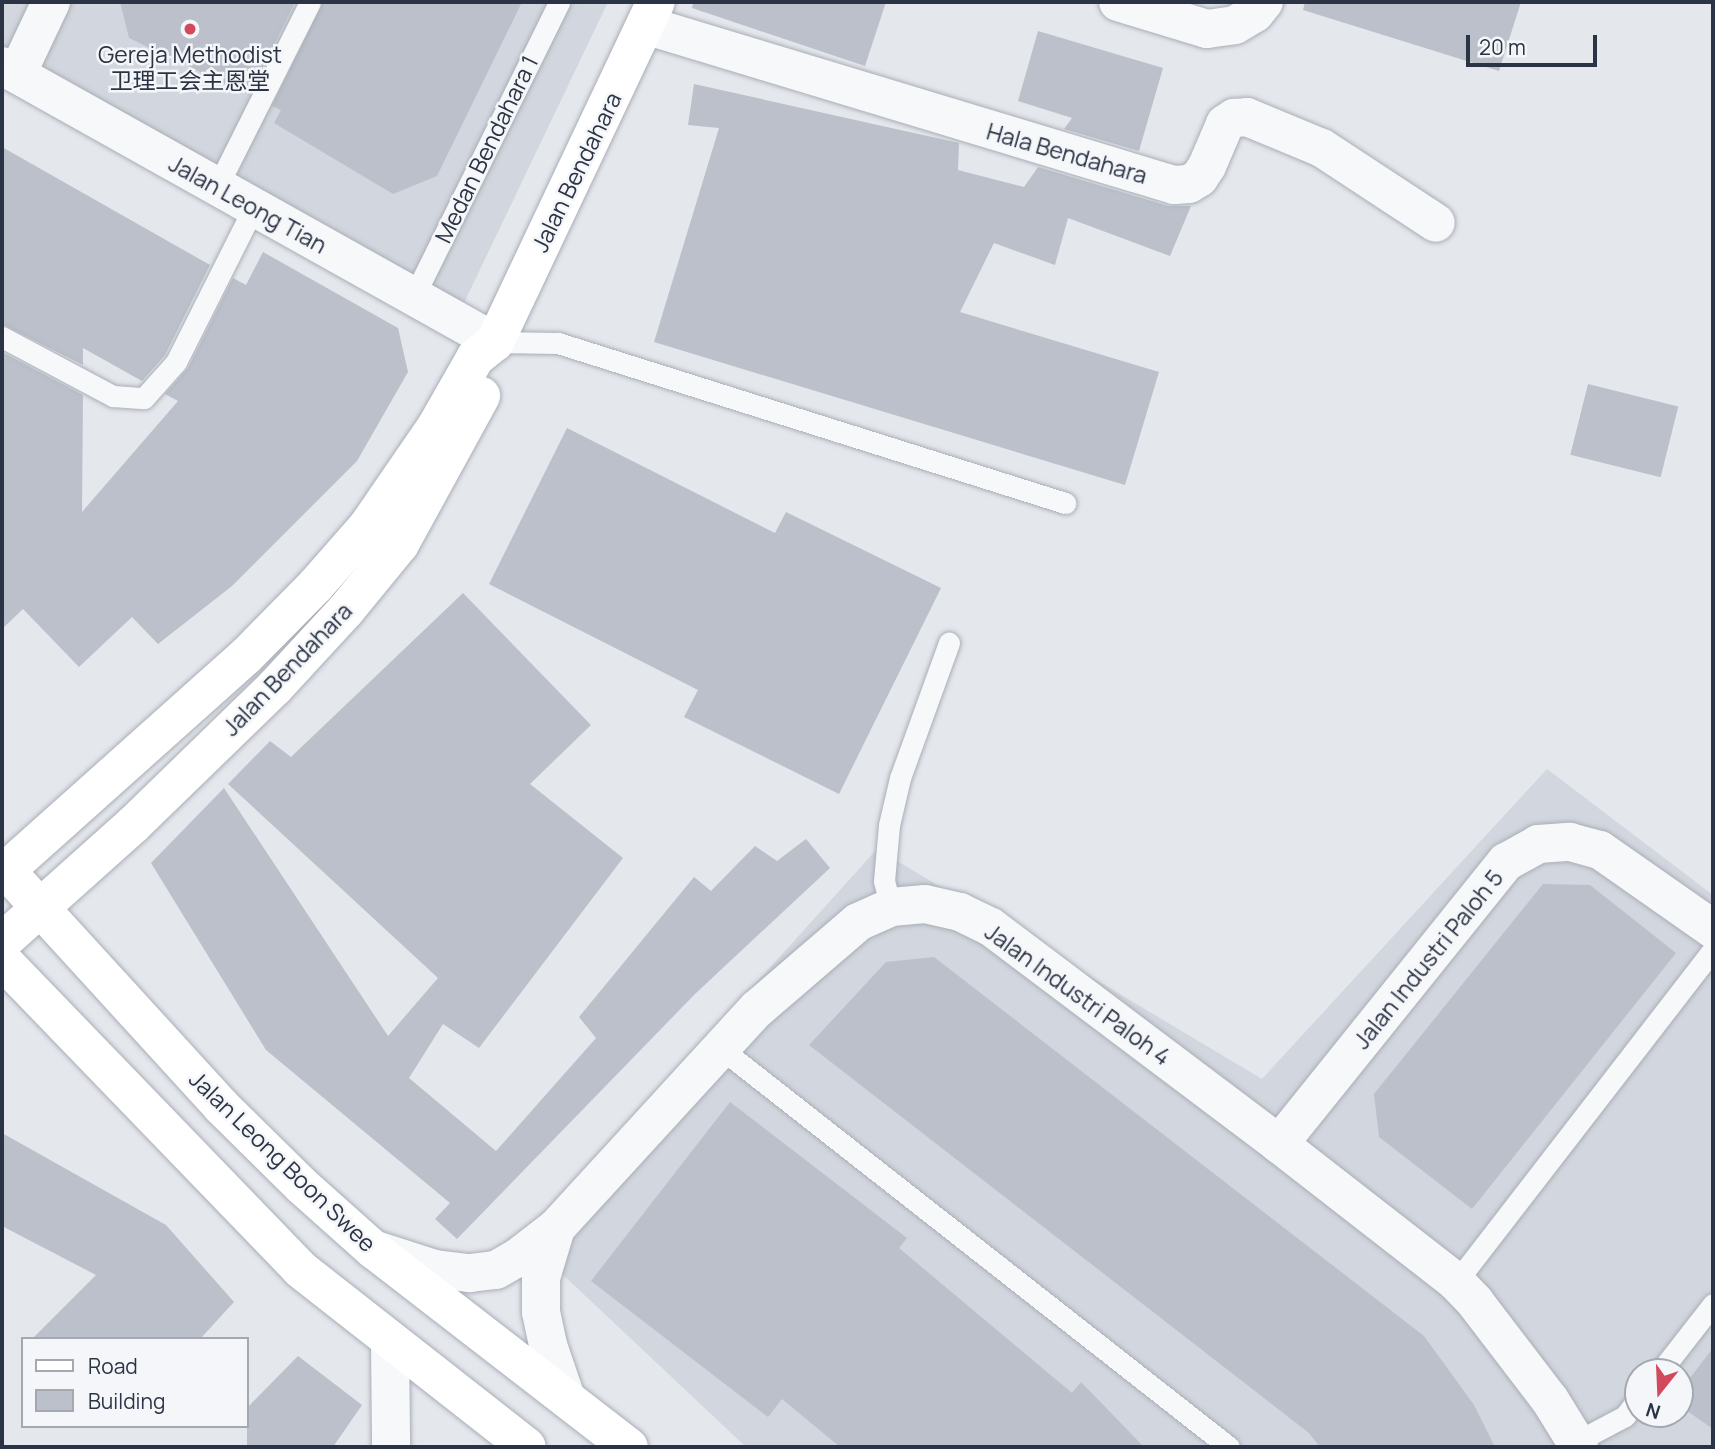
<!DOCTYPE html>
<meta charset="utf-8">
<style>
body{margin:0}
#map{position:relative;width:1715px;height:1449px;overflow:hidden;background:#e4e7ec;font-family:Manrope,"Noto Sans SC",sans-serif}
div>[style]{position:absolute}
.built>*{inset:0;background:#d2d6de}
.building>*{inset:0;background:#bbc0ca;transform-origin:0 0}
.roads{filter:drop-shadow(0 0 2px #a9aeb7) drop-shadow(0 0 2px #a9aeb7)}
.lane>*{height:21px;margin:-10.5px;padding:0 10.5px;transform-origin:10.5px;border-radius:10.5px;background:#f7f8fa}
.street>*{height:38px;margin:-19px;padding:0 19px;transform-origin:19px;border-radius:19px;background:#f7f8fa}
.secondary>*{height:38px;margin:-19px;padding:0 19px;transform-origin:19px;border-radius:19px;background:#fff}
.primary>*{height:38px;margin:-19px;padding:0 19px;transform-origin:19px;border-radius:19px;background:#fff}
.dots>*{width:19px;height:19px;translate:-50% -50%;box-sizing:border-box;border:4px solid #f4f6f9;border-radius:50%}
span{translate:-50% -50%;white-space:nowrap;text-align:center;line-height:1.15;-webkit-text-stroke:5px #f4f6f9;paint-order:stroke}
.poi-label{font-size:23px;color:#2b3445}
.street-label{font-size:23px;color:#2b3445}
.frame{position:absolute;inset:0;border:4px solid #2b3445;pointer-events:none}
.legend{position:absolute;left:21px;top:1337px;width:228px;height:91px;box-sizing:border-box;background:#f4f6f9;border:2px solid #a4a8b1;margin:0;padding:9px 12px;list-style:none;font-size:21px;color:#2b3445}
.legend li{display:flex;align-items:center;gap:14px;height:35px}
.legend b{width:35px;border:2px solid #a4a8b1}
.north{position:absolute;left:1624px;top:1358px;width:70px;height:70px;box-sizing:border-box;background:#f4f6f9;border:2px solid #a4a8b1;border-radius:50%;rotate:198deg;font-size:19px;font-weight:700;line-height:28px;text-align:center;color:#2b3445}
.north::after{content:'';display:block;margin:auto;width:24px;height:32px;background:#d1495b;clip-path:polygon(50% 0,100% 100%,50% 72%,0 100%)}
.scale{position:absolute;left:1466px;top:35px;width:131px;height:32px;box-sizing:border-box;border:4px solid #2b3445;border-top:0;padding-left:9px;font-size:21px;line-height:24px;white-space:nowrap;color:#2b3445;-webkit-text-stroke:5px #f4f6f9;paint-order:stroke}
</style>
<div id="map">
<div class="built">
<i style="clip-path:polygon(2px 2px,608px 2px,452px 328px,2px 77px)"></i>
<i style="clip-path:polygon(evenodd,1547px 769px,1713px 895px,1713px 1447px,746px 1447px,525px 1239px,877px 849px,1262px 1079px,1547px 769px,1638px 1372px,1680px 1372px,1680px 1414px,1638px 1414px,1638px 1372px)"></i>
</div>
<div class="building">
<i style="clip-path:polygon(120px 2px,295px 2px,249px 95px,129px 38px)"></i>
<i style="clip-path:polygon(323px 2px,522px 2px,437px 176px,393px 194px,274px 123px,281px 110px,272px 106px)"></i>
<i style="clip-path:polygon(693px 2px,886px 2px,865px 66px,692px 8px)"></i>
<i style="clip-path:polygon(1305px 2px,1521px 2px,1499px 71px,1303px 10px)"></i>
<i style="clip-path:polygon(1038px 31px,1163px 68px,1139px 151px,1064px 129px,1072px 118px,1018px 101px)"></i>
<i style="clip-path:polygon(694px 84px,959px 143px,958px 170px,1024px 187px,1038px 167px,1168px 206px,1191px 206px,1170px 256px,1068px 218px,1055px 265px,994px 243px,960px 312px,1159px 372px,1125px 485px,654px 342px,719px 128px,688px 125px)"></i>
<i style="clip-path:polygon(2px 147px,210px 265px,165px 355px,142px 381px,83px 348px,83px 365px,2px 324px)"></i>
<i style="clip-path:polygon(263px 252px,398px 328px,408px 372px,357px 461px,232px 586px,158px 644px,132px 617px,79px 667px,23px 609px,2px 629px,2px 352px,83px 395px,82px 512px,178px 401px,165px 394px,188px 368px,233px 278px,246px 285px)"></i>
<i style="left:1588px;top:384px;width:93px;height:73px;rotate:14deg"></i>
<i style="clip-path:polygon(567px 428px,775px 533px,786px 512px,941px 588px,839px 794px,684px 717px,698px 690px,489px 584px)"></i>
<i style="clip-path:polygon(463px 593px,591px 725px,530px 784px,623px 858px,479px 1048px,443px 1024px,409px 1078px,496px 1151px,596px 1038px,579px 1017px,694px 877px,711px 891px,755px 846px,777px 861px,806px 839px,830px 868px,695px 994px,457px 1239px,435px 1219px,450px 1203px,266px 1050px,151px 863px,224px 788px,388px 1036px,438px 978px,228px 784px,270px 741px,291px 757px)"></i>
<i style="clip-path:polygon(1543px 884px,1590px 885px,1676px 953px,1472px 1209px,1379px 1137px,1374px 1094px)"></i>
<i style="clip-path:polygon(934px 957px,1424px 1336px,1474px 1405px,1495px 1447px,1320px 1447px,1309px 1433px,809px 1045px,886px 962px)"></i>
<i style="clip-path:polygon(730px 1102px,907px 1238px,899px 1248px,1072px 1393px,1081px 1382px,1144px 1447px,840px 1447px,782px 1399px,768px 1417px,591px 1281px)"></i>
<i style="clip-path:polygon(2px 1133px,166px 1225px,234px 1302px,200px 1339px,32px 1339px,96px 1275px,2px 1226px)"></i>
<i style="clip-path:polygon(1713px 1348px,1713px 1429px,1680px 1406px,1680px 1391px)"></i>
<i style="clip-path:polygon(298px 1356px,362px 1405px,333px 1447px,247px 1447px,247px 1408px)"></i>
</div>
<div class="roads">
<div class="lane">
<i style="left:217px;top:187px;width:207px;rotate:-63.3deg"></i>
<i style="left:414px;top:296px;width:328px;rotate:-63.7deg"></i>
<i style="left:2px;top:337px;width:126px;rotate:28deg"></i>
<i style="left:113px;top:396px;width:31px;rotate:4deg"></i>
<i style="left:144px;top:398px;width:48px;rotate:-48.4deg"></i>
<i style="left:176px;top:362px;width:174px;rotate:-63.3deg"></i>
<i style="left:495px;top:342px;width:63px;rotate:0.9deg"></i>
<i style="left:558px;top:343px;width:532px;rotate:17.51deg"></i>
<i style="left:891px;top:907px;width:27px;rotate:-105deg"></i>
<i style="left:884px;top:881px;width:56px;rotate:-84.9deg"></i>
<i style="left:889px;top:825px;width:48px;rotate:-76.8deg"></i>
<i style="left:900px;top:778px;width:144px;rotate:-70.1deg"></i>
<i style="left:719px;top:1047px;width:648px;rotate:38.11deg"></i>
<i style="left:1456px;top:1282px;width:420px;rotate:-52.3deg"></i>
<i style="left:1660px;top:1372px;width:86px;rotate:-52.1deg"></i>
<i style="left:1576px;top:1442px;width:55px;rotate:-28deg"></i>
<i style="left:1625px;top:1416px;width:21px;rotate:-53deg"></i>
</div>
<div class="street">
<i style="left:1118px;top:2px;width:93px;rotate:16.9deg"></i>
<i style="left:1207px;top:29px;width:28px;rotate:-8deg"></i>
<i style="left:1235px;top:25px;width:23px;rotate:-31deg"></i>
<i style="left:1255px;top:13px;width:14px;rotate:-51deg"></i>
<i style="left:645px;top:25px;width:553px;rotate:16.83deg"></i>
<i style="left:1174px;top:185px;width:15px;rotate:-4deg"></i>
<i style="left:1189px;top:184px;width:12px;rotate:-31deg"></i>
<i style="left:1199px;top:178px;width:14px;rotate:-56deg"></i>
<i style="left:1207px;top:166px;width:46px;rotate:-66.8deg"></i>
<i style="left:1225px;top:124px;width:11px;rotate:-34deg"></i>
<i style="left:1234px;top:118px;width:13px;rotate:-4deg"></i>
<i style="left:1247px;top:117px;width:81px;rotate:22.5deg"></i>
<i style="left:1322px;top:148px;width:136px;rotate:33.3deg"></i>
<i style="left:2px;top:66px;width:565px;rotate:29.24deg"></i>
<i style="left:17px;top:74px;width:80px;rotate:-64.7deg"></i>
<i style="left:1279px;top:1144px;width:362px;rotate:-51.2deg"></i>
<i style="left:1506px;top:862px;width:37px;rotate:-29deg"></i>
<i style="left:1538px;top:844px;width:32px;rotate:-4deg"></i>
<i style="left:1570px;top:842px;width:31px;rotate:15deg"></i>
<i style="left:1600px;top:850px;width:138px;rotate:35deg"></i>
<i style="left:556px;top:1228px;width:52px;rotate:106.7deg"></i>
<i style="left:541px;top:1278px;width:34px;rotate:90deg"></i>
<i style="left:541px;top:1312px;width:34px;rotate:78deg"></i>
<i style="left:548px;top:1345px;width:56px;rotate:71.2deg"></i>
<i style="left:376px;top:1250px;width:62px;rotate:17.9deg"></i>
<i style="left:435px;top:1269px;width:35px;rotate:7deg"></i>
<i style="left:470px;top:1273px;width:26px;rotate:-7deg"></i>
<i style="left:496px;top:1270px;width:24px;rotate:-30deg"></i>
<i style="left:517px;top:1258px;width:49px;rotate:-37.6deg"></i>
<i style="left:556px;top:1228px;width:297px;rotate:-47.5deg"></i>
<i style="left:757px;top:1009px;width:133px;rotate:-40.7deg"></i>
<i style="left:858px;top:922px;width:36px;rotate:-24deg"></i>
<i style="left:891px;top:907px;width:34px;rotate:-5deg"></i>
<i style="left:925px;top:904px;width:36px;rotate:13deg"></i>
<i style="left:960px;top:912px;width:34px;rotate:26deg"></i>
<i style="left:991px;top:927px;width:361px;rotate:37deg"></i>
<i style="left:1279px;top:1144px;width:224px;rotate:37.9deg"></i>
<i style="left:1456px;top:1282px;width:28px;rotate:46deg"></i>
<i style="left:1475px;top:1302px;width:123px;rotate:52.6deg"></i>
<i style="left:1550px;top:1400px;width:55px;rotate:58.3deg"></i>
<i style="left:390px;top:1343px;width:104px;rotate:89.4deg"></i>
</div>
<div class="secondary">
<i style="left:2px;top:874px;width:327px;rotate:-41.8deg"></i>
<i style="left:246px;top:656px;width:100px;rotate:-45.4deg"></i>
<i style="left:316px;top:585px;width:77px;rotate:-48.7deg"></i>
<i style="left:367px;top:527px;width:124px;rotate:-55.5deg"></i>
<i style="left:437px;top:425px;width:77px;rotate:-60.4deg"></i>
<i style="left:475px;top:358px;width:26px;rotate:-39deg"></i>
<i style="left:495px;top:342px;width:376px;rotate:-64.7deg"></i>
<i style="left:2px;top:942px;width:177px;rotate:-41.8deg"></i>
<i style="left:134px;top:824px;width:195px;rotate:-44.2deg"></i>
<i style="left:274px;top:688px;width:106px;rotate:-47.3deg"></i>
<i style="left:346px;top:610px;width:85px;rotate:-50.7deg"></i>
<i style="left:400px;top:544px;width:169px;rotate:-61.3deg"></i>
</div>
<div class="primary">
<i style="left:2px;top:866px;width:325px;rotate:47.6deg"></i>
<i style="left:221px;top:1106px;width:112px;rotate:44.6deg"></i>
<i style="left:301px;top:1185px;width:98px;rotate:41.7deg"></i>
<i style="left:374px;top:1250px;width:322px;rotate:37.7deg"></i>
<i style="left:2px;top:960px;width:429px;rotate:46deg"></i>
<i style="left:300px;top:1269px;width:288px;rotate:38.1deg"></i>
</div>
</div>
<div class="dots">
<i style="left:190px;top:29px;background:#d1495b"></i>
</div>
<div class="poi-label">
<span style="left:190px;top:67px">Gereja Methodist<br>卫理工会主恩堂</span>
</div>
<div class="street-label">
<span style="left:486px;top:149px;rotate:-64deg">Medan Bendahara 1</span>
<span style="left:1067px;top:153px;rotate:16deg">Hala Bendahara</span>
<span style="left:576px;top:172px;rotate:-64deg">Jalan Bendahara</span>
<span style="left:248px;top:204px;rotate:29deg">Jalan Leong Tian</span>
<span style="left:287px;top:669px;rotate:-46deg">Jalan Bendahara</span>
<span style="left:1428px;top:959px;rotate:-51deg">Jalan Industri Paloh 5</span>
<span style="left:1078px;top:994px;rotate:36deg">Jalan Industri Paloh 4</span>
<span style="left:283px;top:1161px;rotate:44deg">Jalan Leong Boon Swee</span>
</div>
<div class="frame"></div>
<ul class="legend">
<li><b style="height:9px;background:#fff"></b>Road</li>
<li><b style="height:19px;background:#bbc0ca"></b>Building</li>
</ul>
<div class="north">N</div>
<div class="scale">20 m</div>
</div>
